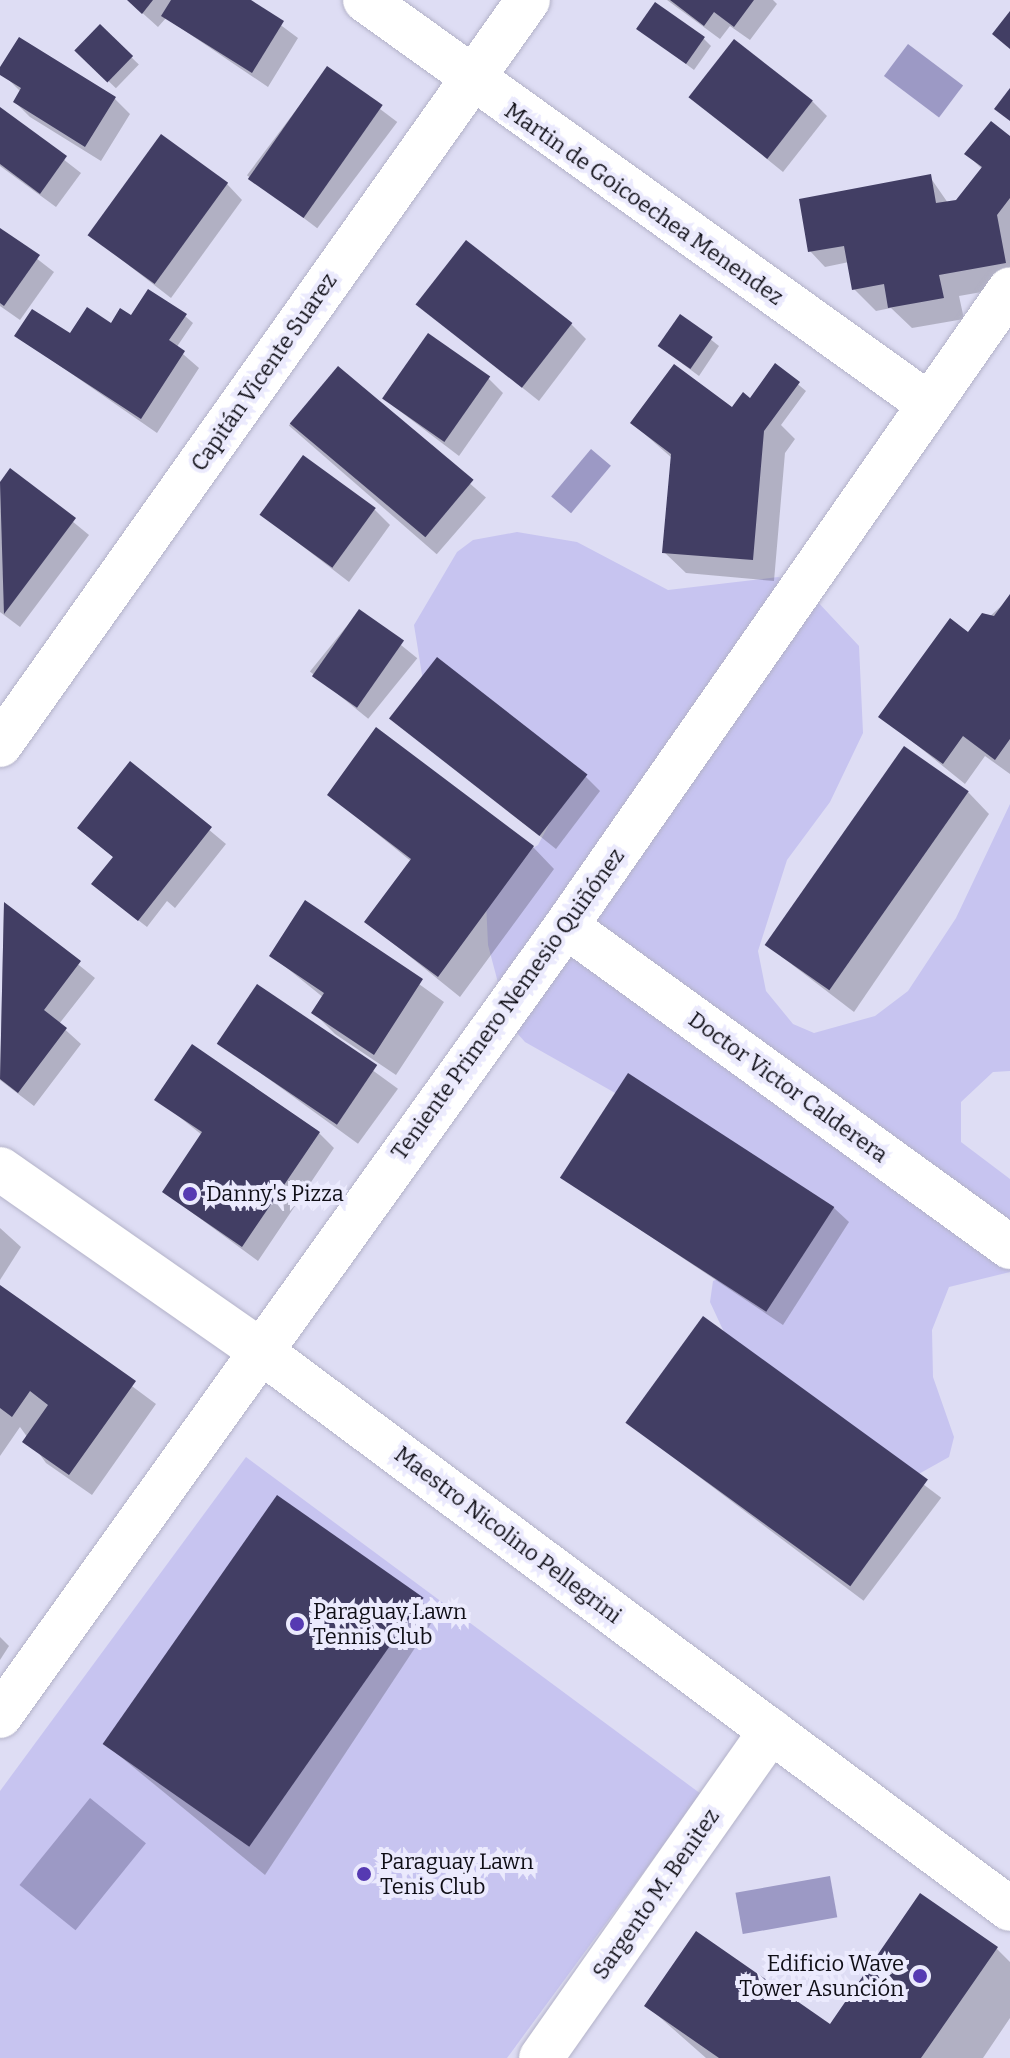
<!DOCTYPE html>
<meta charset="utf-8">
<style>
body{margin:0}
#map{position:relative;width:1010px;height:2058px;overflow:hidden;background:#deddf4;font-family:Bitter,serif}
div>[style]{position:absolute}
.green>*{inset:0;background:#c7c4f0}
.water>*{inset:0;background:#9c99c5;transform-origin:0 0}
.shadow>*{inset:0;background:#0003;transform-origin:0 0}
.building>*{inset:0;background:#423e64;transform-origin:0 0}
.roads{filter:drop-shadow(0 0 2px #b3b2c8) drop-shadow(0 0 2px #b3b2c8)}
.minor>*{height:44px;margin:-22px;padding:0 22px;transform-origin:22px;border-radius:22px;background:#fff}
.dots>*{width:22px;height:22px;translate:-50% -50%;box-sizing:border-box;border:4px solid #ebeafd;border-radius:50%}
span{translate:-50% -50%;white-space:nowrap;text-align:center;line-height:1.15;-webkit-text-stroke:8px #ebeafd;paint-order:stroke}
.street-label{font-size:22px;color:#0f0e16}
.poi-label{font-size:22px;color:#0f0e16}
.left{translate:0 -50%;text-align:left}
.right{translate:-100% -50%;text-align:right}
</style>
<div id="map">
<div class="green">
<i style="clip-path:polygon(517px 532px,577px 542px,668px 590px,778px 577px,800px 583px,859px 646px,863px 733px,830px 802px,787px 860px,758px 951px,766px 991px,793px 1024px,814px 1033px,875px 1016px,908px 991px,956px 918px,1010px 804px,1010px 1071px,993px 1072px,961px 1102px,961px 1142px,1010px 1179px,1010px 1272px,949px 1287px,932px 1330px,933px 1377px,954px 1437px,949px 1457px,874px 1499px,744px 1375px,710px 1302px,713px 1281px,771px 1255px,640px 1107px,525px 1042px,509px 1024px,488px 945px,486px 902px,503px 866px,538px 845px,568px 789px,423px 681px,414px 625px,457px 552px,473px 540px)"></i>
<i style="clip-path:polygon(246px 1457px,701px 1794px,507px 2058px,0 2058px,0 1791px)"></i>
</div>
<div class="water">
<i style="left:908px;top:44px;width:69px;height:40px;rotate:37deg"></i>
<i style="left:591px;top:449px;width:26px;height:62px;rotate:40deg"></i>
<i style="left:90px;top:1798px;width:72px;height:112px;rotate:39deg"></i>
<i style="left:830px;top:1876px;width:42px;height:96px;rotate:80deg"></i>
</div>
<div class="shadow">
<i style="clip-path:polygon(128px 0,247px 0,298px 38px,268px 87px,166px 18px,158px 27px)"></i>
<i style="clip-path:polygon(667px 0,773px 0,777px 4px,750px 40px,730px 26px,720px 39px)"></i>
<i style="left:100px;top:27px;width:54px;height:33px;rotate:44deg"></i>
<i style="clip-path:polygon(639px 29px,703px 38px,711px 46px,694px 70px)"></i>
<i style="left:327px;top:69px;width:88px;height:133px;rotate:37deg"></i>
<i style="clip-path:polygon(0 71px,115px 99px,130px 114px,101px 161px,30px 117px,15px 102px,21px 92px)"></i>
<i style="clip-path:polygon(692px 98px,812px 101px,827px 116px,783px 172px)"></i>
<i style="clip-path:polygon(0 110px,81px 173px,56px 207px,0 166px)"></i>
<i style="clip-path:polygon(1010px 139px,1010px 287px,959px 296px,964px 319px,912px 328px,891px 308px,876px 311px,854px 289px,849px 262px,825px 267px,810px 251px,930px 177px,948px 203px,957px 202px,982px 169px,967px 154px)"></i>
<i style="clip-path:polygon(227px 184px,242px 200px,171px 298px,91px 236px)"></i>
<i style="clip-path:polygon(0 230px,54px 272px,20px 320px,0 306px)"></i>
<i style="clip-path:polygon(419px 305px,571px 324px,586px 339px,539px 401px)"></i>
<i style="clip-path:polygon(185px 316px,193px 323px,176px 348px,199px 368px,157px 433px,17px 336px,70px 336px,131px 318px)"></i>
<i style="clip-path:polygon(681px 316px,719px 346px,699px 376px,668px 353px)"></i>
<i style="clip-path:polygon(776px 366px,806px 391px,781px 425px,795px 439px,785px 453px,774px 581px,686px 573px,664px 552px,672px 458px,632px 423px,732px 409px,751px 400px)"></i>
<i style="left:338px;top:369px;width:196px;height:75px;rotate:41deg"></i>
<i style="clip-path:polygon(488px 378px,503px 393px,459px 456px,384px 399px)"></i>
<i style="clip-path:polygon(11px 471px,89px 535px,20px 627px,0 612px,0 485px)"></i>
<i style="clip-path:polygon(375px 510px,390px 525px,349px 582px,262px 515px)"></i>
<i style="clip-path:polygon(1010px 598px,1010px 774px,985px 756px,965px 784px,881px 716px)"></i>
<i style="left:359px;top:611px;width:75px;height:78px;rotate:39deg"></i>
<i style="clip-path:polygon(392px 718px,585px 776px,600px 791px,556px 849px)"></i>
<i style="clip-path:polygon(130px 764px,226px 844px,175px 908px,167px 901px,147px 927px,101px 891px,114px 858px,80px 828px)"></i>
<i style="clip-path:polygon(968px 792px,989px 814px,854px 1012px,769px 947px)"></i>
<i style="clip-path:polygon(329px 795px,533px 847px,554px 869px,460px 997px,367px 922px,412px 862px)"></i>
<i style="clip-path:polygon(306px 903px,444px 1002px,396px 1075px,335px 1034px,314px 1013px,324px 998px,272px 956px)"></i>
<i style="clip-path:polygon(4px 905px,95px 978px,59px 1024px,81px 1044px,34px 1106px,0 1080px)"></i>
<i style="left:258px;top:987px;width:173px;height:68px;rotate:36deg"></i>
<i style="clip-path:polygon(157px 1099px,319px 1133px,334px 1148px,258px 1261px,164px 1192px,202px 1135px)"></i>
<i style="clip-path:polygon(563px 1178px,833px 1207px,849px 1222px,783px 1325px)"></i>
<i style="clip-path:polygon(0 1228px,21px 1247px,0 1280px)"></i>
<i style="clip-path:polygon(0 1288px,156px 1404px,92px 1495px,46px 1463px,20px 1427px,0 1456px)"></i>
<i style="left:704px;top:1319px;width:297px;height:129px;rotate:37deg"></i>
<i style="clip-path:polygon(421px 1601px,436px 1616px,265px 1875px,105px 1744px)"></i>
<i style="clip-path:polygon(0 1637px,9px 1646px,0 1660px)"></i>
<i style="clip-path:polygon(996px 1948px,1010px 1962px,1010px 2018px,983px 2058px,706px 2058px,647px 2006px,831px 2027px)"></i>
</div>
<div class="building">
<i style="clip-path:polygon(127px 0,153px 0,142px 14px)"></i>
<i style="clip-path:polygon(171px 0,251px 0,284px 21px,252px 73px,161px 16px)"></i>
<i style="clip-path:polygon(670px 0,754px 0,734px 27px,714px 12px,704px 26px)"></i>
<i style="left:655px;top:2px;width:61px;height:33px;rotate:35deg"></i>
<i style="clip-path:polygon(1010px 11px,1010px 49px,992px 34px)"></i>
<i style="left:100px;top:24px;width:46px;height:37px;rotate:44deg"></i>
<i style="clip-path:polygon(19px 37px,116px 97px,85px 147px,13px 102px,21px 88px,0 75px,0 67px)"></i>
<i style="left:734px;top:39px;width:100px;height:74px;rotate:38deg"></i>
<i style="left:327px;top:66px;width:68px;height:138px;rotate:35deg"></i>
<i style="clip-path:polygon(1010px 88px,1010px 121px,994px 109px)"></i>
<i style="clip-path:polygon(0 107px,67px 156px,40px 194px,0 164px)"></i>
<i style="clip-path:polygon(991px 121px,1010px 136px,1010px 198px,997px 215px,1006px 263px,939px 275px,944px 298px,888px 308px,884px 284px,852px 290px,844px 246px,808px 252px,799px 199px,931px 174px,936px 203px,956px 200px,982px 167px,964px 154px)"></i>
<i style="left:161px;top:134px;width:83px;height:125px;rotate:36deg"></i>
<i style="clip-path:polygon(0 228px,40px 255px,4px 306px,0 303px)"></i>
<i style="left:466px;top:240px;width:135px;height:82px;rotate:38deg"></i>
<i style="clip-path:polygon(148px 289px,187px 314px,169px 340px,185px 351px,141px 419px,14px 336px,32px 309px,70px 333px,87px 307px,111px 323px,120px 308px,131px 315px)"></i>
<i style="left:680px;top:314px;width:40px;height:39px;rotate:35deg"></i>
<i style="left:428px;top:333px;width:76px;height:80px;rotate:35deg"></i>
<i style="clip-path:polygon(775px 363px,800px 382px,764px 431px,753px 560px,662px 553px,671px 454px,630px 423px,674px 364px,732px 407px,743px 392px,750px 398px)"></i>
<i style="left:338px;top:366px;width:177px;height:75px;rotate:40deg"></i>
<i style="left:303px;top:455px;width:90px;height:74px;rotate:36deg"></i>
<i style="clip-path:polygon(10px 468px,76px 518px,4px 614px,0 482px)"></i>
<i style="clip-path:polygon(1010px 594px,1010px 739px,995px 760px,963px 736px,943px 764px,878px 717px,950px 618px,968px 632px,982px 613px,994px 616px)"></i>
<i style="left:359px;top:609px;width:55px;height:82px;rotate:35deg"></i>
<i style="left:437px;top:657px;width:191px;height:78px;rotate:38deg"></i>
<i style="clip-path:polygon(376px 727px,534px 846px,438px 977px,364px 922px,411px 859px,327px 795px)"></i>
<i style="left:904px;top:746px;width:79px;height:243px;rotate:35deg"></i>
<i style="clip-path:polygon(130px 761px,212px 827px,138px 921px,91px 884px,113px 857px,77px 828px)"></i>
<i style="clip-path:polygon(305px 900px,423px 979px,374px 1055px,311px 1013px,324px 993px,269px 956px)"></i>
<i style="clip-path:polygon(4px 902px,81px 961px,44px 1010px,67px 1028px,18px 1093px,0 1079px)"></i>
<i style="left:257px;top:984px;width:145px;height:72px;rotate:34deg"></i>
<i style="clip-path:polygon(192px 1044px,320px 1132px,242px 1247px,162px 1192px,202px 1132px,154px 1100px)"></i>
<i style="left:628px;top:1073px;width:246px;height:125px;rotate:33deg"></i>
<i style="clip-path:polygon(0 1285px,136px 1381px,69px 1475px,22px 1442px,48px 1405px,30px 1391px,12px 1417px,0 1408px)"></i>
<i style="left:703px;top:1316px;width:278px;height:132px;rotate:36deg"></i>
<i style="left:277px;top:1495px;width:179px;height:304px;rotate:35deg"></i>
<i style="clip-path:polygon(920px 1893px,998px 1947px,921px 2058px,719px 2058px,644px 2006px,696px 1931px,830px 2024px)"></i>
</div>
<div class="roads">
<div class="minor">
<i style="left:365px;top:0;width:692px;rotate:35.64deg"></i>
<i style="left:0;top:745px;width:913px;rotate:-54.67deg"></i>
<i style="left:566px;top:926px;width:548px;rotate:35.87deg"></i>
<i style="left:0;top:1169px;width:316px;rotate:34.9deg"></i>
<i style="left:259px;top:1350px;width:936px;rotate:36.66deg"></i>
<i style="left:0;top:1716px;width:972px;rotate:-54.38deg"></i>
<i style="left:566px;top:926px;width:776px;rotate:-55.12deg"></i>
<i style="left:541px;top:2058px;width:400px;rotate:-54.9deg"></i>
</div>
</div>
<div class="dots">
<i style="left:190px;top:1194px;background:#563ab2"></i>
<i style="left:297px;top:1624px;background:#563ab2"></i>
<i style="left:364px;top:1874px;background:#563ab2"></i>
<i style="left:920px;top:1976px;background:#563ab2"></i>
</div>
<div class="street-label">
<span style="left:644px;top:204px;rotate:35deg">Martin de Goicoechea Menendez</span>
<span style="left:264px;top:372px;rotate:-55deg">Capitán Vicente Suarez</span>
<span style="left:508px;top:1004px;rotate:-54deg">Teniente Primero Nemesio Quiñónez</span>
<span style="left:788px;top:1087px;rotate:36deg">Doctor Victor Calderera</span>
<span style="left:508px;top:1535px;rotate:37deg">Maestro Nicolino Pellegrini</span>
<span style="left:656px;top:1894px;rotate:-55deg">Sargento M. Benitez</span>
</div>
<div class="poi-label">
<span class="left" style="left:206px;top:1194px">Danny's Pizza</span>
<span class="left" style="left:313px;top:1624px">Paraguay Lawn<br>Tennis Club</span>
<span class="left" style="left:380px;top:1874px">Paraguay Lawn<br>Tenis Club</span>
<span class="right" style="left:904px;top:1976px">Edificio Wave<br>Tower Asunción</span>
</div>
</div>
